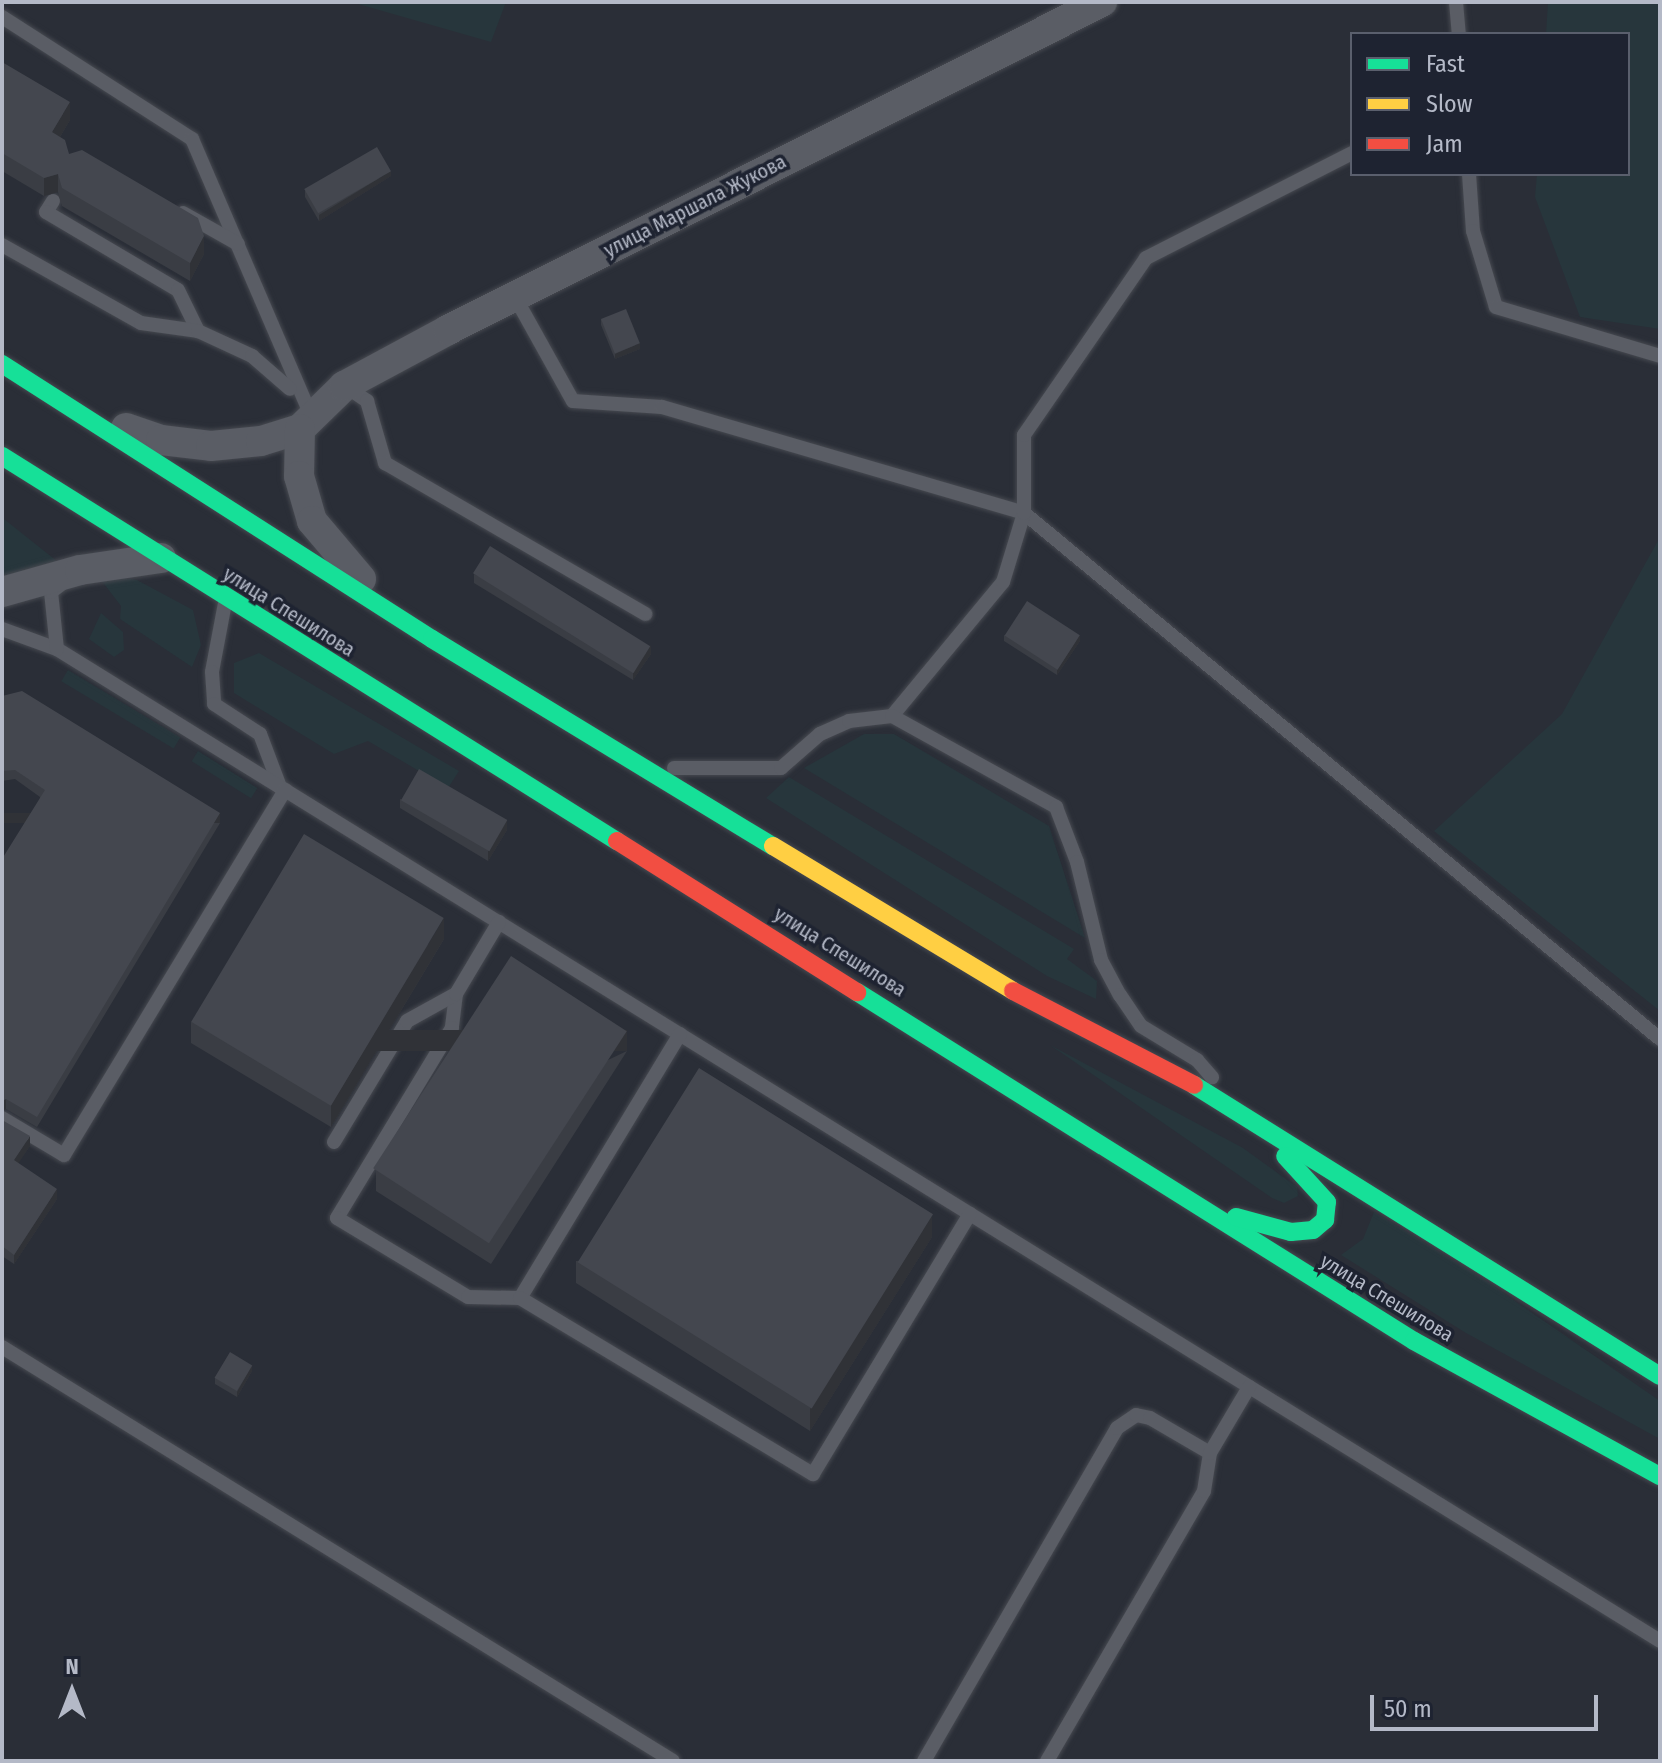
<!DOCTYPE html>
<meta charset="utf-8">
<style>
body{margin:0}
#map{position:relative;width:1662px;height:1763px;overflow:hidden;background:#2a2e37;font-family:"Fira Sans Condensed",sans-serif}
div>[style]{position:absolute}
.green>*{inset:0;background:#27363c;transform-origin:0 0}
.roads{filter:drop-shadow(0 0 2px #464950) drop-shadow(0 0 2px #464950)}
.lane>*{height:14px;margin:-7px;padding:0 7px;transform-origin:7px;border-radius:7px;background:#5a5d65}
.street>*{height:30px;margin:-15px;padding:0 15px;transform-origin:15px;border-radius:15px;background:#5a5d65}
.fast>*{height:18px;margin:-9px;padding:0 9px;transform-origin:9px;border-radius:9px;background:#16e098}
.slow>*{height:18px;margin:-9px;padding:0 9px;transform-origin:9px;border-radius:9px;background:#ffcf43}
.jam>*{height:18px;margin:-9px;padding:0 9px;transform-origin:9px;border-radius:9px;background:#f24e42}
.wall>*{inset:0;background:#3a3d44}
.shaded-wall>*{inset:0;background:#303237;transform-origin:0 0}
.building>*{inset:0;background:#44474f;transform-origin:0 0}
span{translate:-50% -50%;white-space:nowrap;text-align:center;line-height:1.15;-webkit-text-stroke:7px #1e2331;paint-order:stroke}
.street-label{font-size:20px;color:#b4b9c7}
.frame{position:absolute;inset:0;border:4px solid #b4b9c7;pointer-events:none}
.legend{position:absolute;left:1350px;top:32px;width:280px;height:144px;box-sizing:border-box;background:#1e2331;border:2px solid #5a5f6d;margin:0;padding:10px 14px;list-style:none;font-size:24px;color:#b4b9c7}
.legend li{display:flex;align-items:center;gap:16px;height:40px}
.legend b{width:40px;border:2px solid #5a5f6d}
.north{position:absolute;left:32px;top:1651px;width:80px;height:80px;-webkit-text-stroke:6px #1e2331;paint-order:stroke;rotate:0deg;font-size:22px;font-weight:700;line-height:32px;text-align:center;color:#b4b9c7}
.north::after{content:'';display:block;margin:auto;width:28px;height:36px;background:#b4b9c7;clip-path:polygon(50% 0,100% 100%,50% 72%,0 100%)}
.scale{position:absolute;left:1370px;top:1695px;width:228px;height:36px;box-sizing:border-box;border:4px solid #b4b9c7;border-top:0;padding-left:10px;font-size:24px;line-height:28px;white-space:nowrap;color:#b4b9c7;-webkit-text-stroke:6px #1e2331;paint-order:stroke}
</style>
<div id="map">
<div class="green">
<i style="clip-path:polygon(351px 2px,506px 2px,491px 42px)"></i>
<i style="clip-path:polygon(1548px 2px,1660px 2px,1660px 329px,1580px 317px,1535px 197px,1537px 174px,1628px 174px,1628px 34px,1546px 34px)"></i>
<i style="clip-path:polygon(2px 518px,4px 519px,58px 562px,2px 583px)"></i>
<i style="clip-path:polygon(1660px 537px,1660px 1011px,1434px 831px,1562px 714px)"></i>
<i style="clip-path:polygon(118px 577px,137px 580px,193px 610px,201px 645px,192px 667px,120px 619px,121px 606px,101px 580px)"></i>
<i style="clip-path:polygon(101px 613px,123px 632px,124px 650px,114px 657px,89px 639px)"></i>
<i style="clip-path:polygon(259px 653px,459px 771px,448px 788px,368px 741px,334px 754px,234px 693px,234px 663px)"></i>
<i style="left:68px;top:670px;width:131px;height:13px;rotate:31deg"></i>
<i style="clip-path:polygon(864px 734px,894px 734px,1049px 826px,1085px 938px,804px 768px)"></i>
<i style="left:198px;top:751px;width:70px;height:12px;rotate:32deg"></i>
<i style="clip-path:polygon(789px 777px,1074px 949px,1067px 959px,1097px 981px,1096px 999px,1047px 976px,766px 798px)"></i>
<i style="clip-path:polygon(1050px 1045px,1243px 1148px,1297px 1187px,1298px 1196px,1284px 1203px,1272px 1198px)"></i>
<i style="clip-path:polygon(1374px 1212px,1483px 1279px,1660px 1401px,1660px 1439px,1466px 1333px,1341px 1255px,1363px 1239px)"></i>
</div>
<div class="roads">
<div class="lane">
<i style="left:1456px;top:2px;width:32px;rotate:85deg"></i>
<i style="left:2px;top:17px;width:226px;rotate:32.7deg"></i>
<i style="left:192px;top:139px;width:303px;rotate:66.7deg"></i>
<i style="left:1469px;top:174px;width:57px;rotate:86deg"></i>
<i style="left:1473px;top:231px;width:79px;rotate:73.2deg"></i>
<i style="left:1496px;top:307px;width:171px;rotate:16.6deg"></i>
<i style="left:53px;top:201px;width:13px;rotate:122deg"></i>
<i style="left:46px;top:212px;width:153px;rotate:30.6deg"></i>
<i style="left:178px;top:290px;width:46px;rotate:64deg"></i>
<i style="left:183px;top:213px;width:63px;rotate:29.4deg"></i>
<i style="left:2px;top:245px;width:159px;rotate:29.3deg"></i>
<i style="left:141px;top:323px;width:58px;rotate:8deg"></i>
<i style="left:198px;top:331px;width:60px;rotate:24.8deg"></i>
<i style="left:252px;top:356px;width:50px;rotate:41deg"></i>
<i style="left:515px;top:297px;width:119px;rotate:60.9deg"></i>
<i style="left:573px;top:401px;width:89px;rotate:3.9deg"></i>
<i style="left:662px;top:407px;width:377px;rotate:16.3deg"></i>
<i style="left:1024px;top:513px;width:825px;rotate:39.59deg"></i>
<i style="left:345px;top:386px;width:27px;rotate:34deg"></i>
<i style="left:367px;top:401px;width:65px;rotate:73.8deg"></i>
<i style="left:385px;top:463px;width:301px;rotate:30.1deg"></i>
<i style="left:225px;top:603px;width:70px;rotate:100.7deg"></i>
<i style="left:212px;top:672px;width:32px;rotate:86deg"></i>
<i style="left:214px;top:704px;width:55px;rotate:33.1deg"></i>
<i style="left:260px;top:734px;width:57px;rotate:69.3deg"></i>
<i style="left:2px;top:629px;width:59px;rotate:20deg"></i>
<i style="left:57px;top:649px;width:1885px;rotate:31.75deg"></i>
<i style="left:57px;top:649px;width:57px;rotate:-96deg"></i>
<i style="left:51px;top:592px;width:15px;rotate:-37deg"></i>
<i style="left:892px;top:716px;width:174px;rotate:-50.4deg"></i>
<i style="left:1003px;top:582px;width:72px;rotate:-73.1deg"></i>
<i style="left:1024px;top:513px;width:78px;rotate:-90deg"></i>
<i style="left:1024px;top:435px;width:215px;rotate:-55.4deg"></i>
<i style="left:1146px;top:258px;width:231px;rotate:-27deg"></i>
<i style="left:674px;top:768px;width:107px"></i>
<i style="left:781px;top:768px;width:52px;rotate:-41.1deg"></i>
<i style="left:820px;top:734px;width:32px;rotate:-24deg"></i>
<i style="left:849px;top:721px;width:43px;rotate:-6.6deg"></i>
<i style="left:892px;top:716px;width:188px;rotate:29deg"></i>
<i style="left:1056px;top:807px;width:59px;rotate:69.1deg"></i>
<i style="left:1077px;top:862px;width:101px;rotate:76.2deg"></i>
<i style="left:1101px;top:960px;width:40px;rotate:62deg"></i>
<i style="left:1120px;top:995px;width:37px;rotate:56deg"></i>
<i style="left:1141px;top:1026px;width:66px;rotate:31.3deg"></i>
<i style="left:1197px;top:1060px;width:23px;rotate:49deg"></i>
<i style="left:456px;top:994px;width:34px;rotate:97deg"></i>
<i style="left:452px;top:1028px;width:222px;rotate:121.2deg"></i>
<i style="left:337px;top:1218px;width:153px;rotate:31.1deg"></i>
<i style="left:468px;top:1297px;width:52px;rotate:1.1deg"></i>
<i style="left:680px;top:1034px;width:309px;rotate:121.2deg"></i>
<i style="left:520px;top:1298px;width:342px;rotate:31deg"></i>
<i style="left:813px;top:1474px;width:304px;rotate:-58.9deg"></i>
<i style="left:2px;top:1118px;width:72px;rotate:30.8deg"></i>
<i style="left:64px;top:1155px;width:427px;rotate:-58.8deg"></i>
<i style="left:334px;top:1142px;width:141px;rotate:-58.9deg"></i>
<i style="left:407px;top:1021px;width:56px;rotate:-28.9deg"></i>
<i style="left:456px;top:994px;width:84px;rotate:-59.2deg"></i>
<i style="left:2px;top:1347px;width:788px;rotate:31.67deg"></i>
<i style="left:924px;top:1761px;width:385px;rotate:-59.9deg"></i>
<i style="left:1117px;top:1428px;width:23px;rotate:-34deg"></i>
<i style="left:1136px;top:1415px;width:14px;rotate:12deg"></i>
<i style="left:1150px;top:1418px;width:69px;rotate:30.3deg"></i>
<i style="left:1047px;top:1761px;width:312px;rotate:-59.8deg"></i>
<i style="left:1204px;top:1491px;width:38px;rotate:-81deg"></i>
<i style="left:1210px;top:1453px;width:77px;rotate:-59.4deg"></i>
</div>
<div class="street">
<i style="left:126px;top:428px;width:37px;rotate:19deg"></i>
<i style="left:161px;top:440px;width:50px;rotate:6.8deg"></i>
<i style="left:211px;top:446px;width:50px;rotate:-5.7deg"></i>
<i style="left:261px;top:441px;width:41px;rotate:-17.1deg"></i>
<i style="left:300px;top:429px;width:62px;rotate:-44.3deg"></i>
<i style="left:344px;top:386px;width:118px;rotate:-28.3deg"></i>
<i style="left:448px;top:330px;width:732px;rotate:-26.64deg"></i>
<i style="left:300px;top:429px;width:47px;rotate:91.2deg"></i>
<i style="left:299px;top:476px;width:47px;rotate:73.9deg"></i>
<i style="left:312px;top:521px;width:76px;rotate:49.8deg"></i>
<i style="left:2px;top:592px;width:81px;rotate:-15.8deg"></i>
<i style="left:80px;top:570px;width:82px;rotate:-8.4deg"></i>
</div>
<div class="fast">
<i style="left:2px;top:364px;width:510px;rotate:32.6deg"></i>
<i style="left:432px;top:639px;width:399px;rotate:31.3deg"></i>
<i style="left:2px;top:456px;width:726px;rotate:32.05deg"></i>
<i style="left:857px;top:992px;width:657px;rotate:32.07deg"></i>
<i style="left:1414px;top:1341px;width:281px;rotate:28.8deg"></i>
<i style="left:1194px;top:1085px;width:549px;rotate:31.98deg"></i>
<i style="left:1236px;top:1217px;width:57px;rotate:15.3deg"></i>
<i style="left:1291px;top:1232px;width:22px;rotate:-5deg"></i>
<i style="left:1313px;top:1230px;width:16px;rotate:-40deg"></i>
<i style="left:1325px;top:1220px;width:18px;rotate:-84deg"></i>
<i style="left:1327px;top:1202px;width:62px;rotate:-132.4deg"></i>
</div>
<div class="slow">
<i style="left:773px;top:846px;width:280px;rotate:31.1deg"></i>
</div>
<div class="jam">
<i style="left:617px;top:841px;width:284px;rotate:32.2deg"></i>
<i style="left:1013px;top:991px;width:204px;rotate:27.4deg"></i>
</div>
</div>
<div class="wall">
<i style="clip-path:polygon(2px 62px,70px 120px,60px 137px,69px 154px,204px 254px,190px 281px,62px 206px,58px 192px,44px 196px,2px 171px)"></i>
<i style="clip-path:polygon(391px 176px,319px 221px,305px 197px,305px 191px)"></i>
<i style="clip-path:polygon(601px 319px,640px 349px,615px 359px,601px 325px)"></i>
<i style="clip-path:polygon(474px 574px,651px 654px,633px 680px,474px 583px)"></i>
<i style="clip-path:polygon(1004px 635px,1080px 641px,1057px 675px,1004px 641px)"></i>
<i style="clip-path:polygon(2px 696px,220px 823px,37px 1127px,6px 1109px,2px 1111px,40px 797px,15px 779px,2px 781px)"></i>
<i style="clip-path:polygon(400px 799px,507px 830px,488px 861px,400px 808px)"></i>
<i style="clip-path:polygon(444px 939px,331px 1127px,191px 1043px,191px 1022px)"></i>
<i style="clip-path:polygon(627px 1051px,491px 1264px,376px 1191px,376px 1170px)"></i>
<i style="clip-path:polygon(2px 1120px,30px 1146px,18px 1163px,57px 1199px,14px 1264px,2px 1256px)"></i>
<i style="clip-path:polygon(932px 1237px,810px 1431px,576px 1283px,576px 1261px)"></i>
<i style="clip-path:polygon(252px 1371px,237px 1397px,215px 1384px,215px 1378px)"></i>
</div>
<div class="shaded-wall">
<i style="clip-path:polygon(70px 102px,70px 120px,52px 150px,52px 132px)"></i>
<i style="clip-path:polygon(391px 171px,391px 176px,319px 221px,319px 215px)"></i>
<i style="clip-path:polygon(58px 174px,58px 192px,44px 196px,44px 178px)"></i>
<i style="clip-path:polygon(204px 236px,204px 254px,190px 281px,190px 263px)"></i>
<i style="clip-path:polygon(640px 343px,640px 349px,615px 359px,615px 354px)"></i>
<i style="clip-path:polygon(1080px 635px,1080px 641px,1057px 675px,1057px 670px)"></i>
<i style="clip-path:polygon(651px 645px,651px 654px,633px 680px,633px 671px)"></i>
<i style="left:220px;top:813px;width:10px;height:355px;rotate:90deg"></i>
<i style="clip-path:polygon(507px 820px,507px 830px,488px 861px,488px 851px)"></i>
<i style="clip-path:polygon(444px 918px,444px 939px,331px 1127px,331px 1105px)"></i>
<i style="left:627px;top:1030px;width:21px;height:253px;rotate:90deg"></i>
<i style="clip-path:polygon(6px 1099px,6px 1109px,2px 1111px,2px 1101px)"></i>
<i style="clip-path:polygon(30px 1136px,30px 1146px,14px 1170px,14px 1160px)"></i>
<i style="clip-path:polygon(57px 1189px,57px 1199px,14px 1264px,14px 1255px)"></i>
<i style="clip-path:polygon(932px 1216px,932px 1237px,810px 1431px,810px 1409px)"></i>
<i style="clip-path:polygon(252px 1365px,252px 1371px,237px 1397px,237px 1392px)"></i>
</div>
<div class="building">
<i style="clip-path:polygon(2px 62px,70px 102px,52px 132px,65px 140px,69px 154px,82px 150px,198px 218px,204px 236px,190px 263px,62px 188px,58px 174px,44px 178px,2px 153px)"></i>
<i style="left:377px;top:147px;width:28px;height:84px;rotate:60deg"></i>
<i style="left:626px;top:309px;width:37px;height:27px;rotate:68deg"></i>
<i style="left:490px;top:546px;width:189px;height:32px;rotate:32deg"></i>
<i style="left:1027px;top:601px;width:63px;height:41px;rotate:33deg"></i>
<i style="clip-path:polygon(22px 691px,220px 813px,37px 1117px,6px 1099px,2px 1101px,2px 859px,45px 790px,15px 770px,2px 771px,2px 696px)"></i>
<i style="left:419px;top:769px;width:102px;height:36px;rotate:30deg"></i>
<i style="left:304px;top:834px;width:163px;height:219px;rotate:31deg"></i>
<i style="left:511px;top:956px;width:138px;height:253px;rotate:33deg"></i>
<i style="left:699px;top:1068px;width:276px;height:229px;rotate:32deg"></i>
<i style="clip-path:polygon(2px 1120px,30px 1136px,14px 1160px,57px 1189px,14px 1255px,2px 1246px)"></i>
<i style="left:230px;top:1352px;width:26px;height:30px;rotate:31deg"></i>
</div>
<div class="street-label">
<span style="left:695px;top:206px;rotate:-27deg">улица Маршала Жукова</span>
<span style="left:289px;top:612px;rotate:32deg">улица Спешилова</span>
<span style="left:840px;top:952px;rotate:32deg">улица Спешилова</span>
<span style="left:1387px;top:1298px;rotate:31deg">улица Спешилова</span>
</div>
<div class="frame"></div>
<ul class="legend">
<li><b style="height:10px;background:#16e098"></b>Fast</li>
<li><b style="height:10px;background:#ffcf43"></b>Slow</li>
<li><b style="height:10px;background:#f24e42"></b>Jam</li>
</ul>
<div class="north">N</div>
<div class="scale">50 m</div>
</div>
